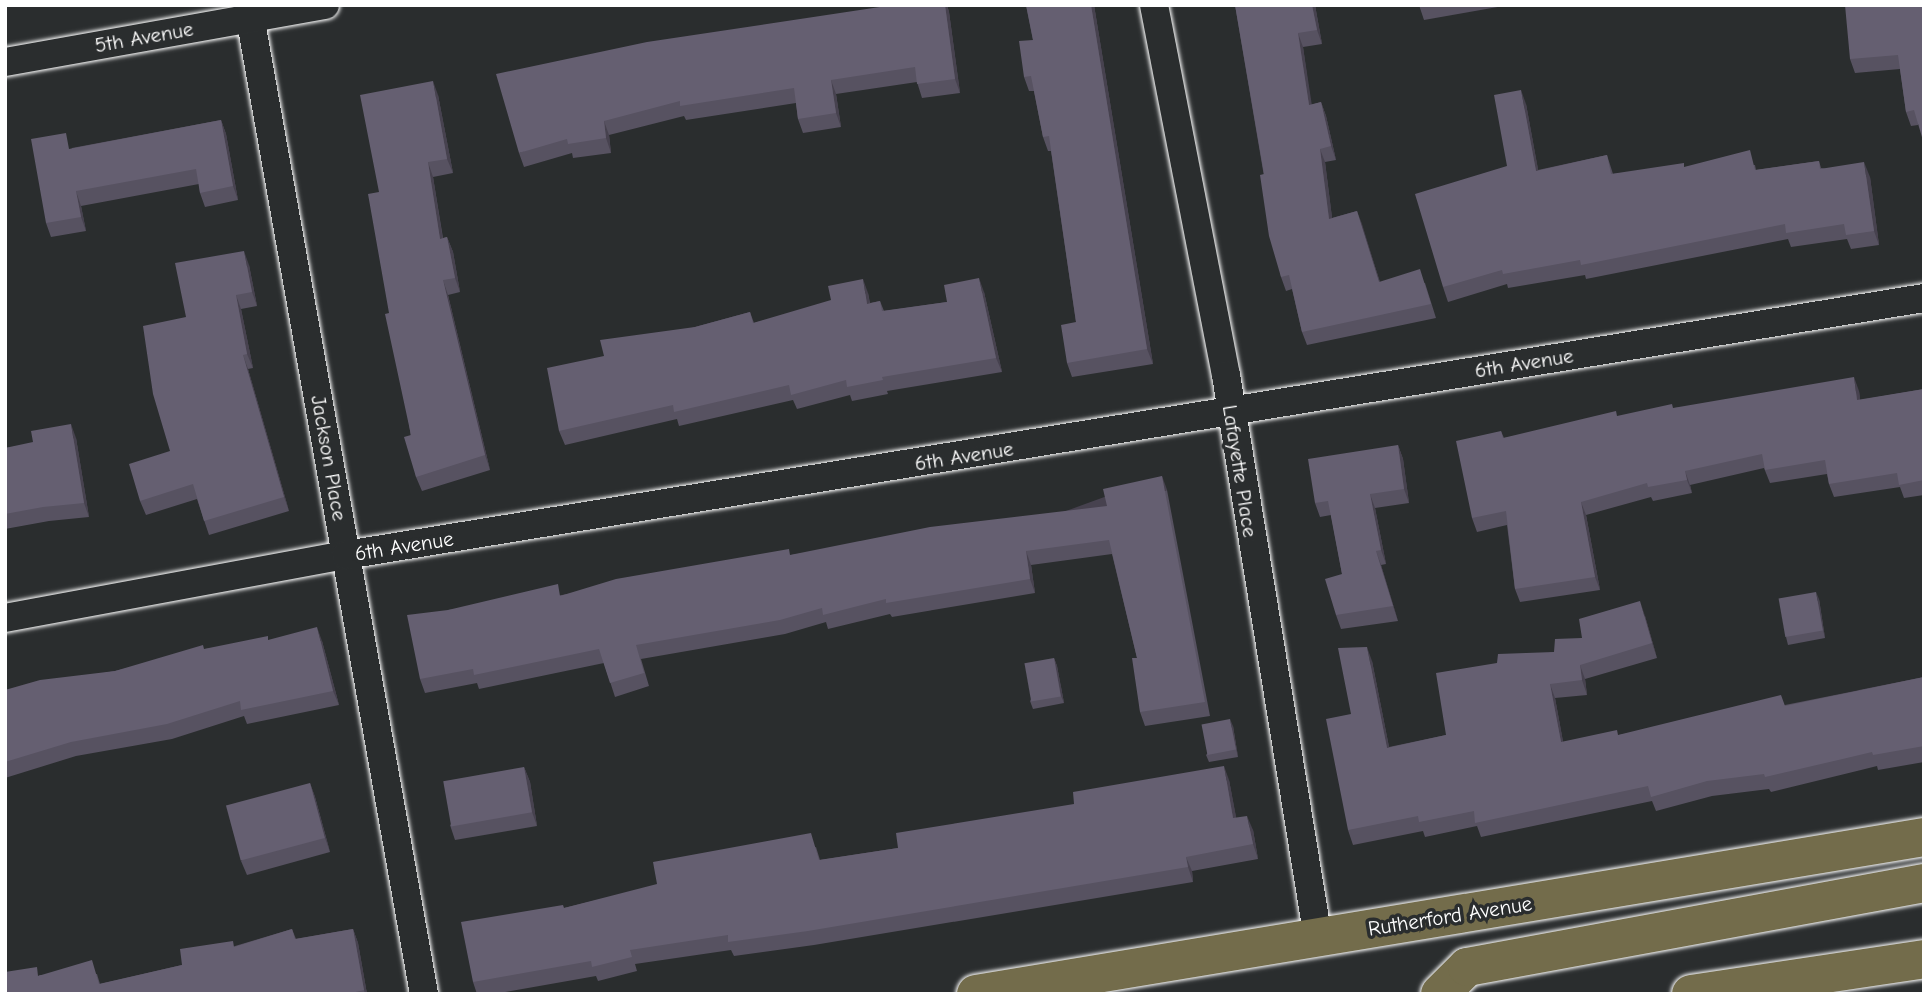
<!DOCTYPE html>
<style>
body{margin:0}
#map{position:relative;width:1929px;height:999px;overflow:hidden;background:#2a2d2e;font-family:"Comic Neue",sans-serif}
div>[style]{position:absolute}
.roads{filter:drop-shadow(0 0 2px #fff) drop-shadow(0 0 2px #fff)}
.minor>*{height:28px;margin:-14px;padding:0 14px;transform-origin:14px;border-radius:14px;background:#2a2d2e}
.primary>*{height:38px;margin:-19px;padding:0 19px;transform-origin:19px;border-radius:19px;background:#736c4b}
.motorway>*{height:38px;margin:-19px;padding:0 19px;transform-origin:19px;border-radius:19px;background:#736c4b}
.wall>*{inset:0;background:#575261}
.shaded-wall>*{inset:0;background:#47424f;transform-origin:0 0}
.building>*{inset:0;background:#655f71;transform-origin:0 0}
span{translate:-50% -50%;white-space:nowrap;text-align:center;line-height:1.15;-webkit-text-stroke:7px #2a2d2e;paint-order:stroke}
.street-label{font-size:21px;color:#fff}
.frame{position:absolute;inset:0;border:7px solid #fff;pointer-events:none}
</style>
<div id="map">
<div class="roads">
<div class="minor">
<i style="left:248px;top:5px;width:1005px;rotate:79.91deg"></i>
<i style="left:1154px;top:5px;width:377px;rotate:79deg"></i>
<i style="left:1226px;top:375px;width:570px;rotate:80.72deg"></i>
<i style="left:5px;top:62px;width:325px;rotate:-10.1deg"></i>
<i style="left:5px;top:618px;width:347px;rotate:-10.5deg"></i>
<i style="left:346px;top:555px;width:1599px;rotate:-9.25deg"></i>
</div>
<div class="primary">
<i style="left:976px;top:994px;width:961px;rotate:-9.4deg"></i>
</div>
<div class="motorway">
<i style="left:1440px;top:994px;width:38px;rotate:-45deg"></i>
<i style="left:1467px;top:967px;width:465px;rotate:-10.4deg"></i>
<i style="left:1691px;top:994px;width:236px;rotate:-8.5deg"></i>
</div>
</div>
<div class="wall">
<i style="clip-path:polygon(893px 5px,947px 5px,949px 12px,960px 93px,922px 98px,917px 82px,836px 94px,841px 127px,803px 133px,798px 119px,796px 103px,686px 120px,684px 116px,609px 135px,611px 153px,573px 158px,572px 153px,524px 167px,519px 153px)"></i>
<i style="clip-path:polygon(1026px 5px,1094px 5px,1153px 364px,1072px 377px,1067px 363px,1076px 322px,1051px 151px,1048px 151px,1043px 137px,1034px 91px,1029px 91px,1024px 77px,1033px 40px)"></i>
<i style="clip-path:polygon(1235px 5px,1315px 5px,1322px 44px,1303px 47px,1311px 105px,1321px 102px,1326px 116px,1336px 160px,1325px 162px,1332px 218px,1357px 211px,1380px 282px,1425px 283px,1436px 318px,1307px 345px,1302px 332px,1292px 289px,1286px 291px,1281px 277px)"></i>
<i style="clip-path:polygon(1419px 5px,1509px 5px,1424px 20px)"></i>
<i style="clip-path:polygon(1924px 5px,1918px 125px,1911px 126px,1906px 112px,1900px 69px,1855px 73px,1850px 59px)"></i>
<i style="clip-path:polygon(438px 95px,453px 173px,433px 177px,443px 238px,447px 237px,453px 252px,460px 292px,448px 295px,490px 470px,422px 491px,416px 477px,379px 192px)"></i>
<i style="clip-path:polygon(1526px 104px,1538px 170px,1607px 155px,1613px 174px,1685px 167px,1755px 165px,1756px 170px,1819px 161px,1821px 168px,1870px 177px,1879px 245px,1851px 249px,1847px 239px,1791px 247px,1788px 239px,1586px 279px,1585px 275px,1508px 288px,1507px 284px,1448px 302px,1443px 287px,1507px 166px)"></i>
<i style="clip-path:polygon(221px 120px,226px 134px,238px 200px,205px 207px,200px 193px,199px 184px,81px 206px,86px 231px,51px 237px,46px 223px,72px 148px)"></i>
<i style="clip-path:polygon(249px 265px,257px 306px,241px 309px,253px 368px,248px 369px,289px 511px,209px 535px,197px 499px,146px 515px,140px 501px,170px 451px,186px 317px)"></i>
<i style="clip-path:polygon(984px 292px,1002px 372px,887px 391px,888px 394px,852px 401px,850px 395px,797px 409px,793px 400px,679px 426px,677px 419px,565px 445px,559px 431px,604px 356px,695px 327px,750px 312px,754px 323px,868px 293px,870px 303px,880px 301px,884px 311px,947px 302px)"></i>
<i style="clip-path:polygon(1924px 389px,1924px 495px,1904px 498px,1900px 487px,1834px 497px,1829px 484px,1827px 474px,1770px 483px,1764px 468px,1690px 485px,1692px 493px,1653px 501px,1651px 497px,1586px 515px,1600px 590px,1520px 602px,1515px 589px,1507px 525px,1477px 532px,1472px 518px,1501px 431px,1504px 438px,1674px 408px,1859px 391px,1860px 400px)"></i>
<i style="clip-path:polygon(76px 438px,89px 517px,49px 521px,5px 529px,5px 448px)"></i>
<i style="clip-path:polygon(1398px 445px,1403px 459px,1409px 503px,1375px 508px,1386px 564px,1381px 565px,1398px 621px,1341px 629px,1336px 615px,1342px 574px,1331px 515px,1320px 517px,1315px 503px)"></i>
<i style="clip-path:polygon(1167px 490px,1210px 716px,1145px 726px,1140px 712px,1137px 658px,1112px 554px,1031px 565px,1035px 593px,892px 617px,890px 614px,828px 629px,826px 622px,785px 634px,641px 659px,649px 686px,615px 697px,604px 663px,479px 689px,477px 683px,425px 693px,420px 679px,448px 610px,562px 595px,791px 555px,1107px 506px)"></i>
<i style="clip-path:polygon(1819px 599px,1825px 638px,1788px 645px,1786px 637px)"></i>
<i style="clip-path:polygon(1645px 616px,1657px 658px,1585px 679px,1587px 695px,1555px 698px,1563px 742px,1619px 735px,1785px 705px,1924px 677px,1924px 762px,1878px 770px,1877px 766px,1771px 792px,1769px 789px,1712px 796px,1656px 811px,1652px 801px,1481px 837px,1477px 826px,1425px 837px,1423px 831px,1353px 845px,1348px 830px,1351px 714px,1372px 661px,1389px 747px,1446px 735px,1497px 663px,1554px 652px,1582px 638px)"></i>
<i style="clip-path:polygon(269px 640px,322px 641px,339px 705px,247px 724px,244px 716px,172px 739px,76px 756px,5px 778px,5px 690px,115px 671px,205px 649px)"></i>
<i style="clip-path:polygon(1054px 658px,1057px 666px,1064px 703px,1033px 709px,1030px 701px)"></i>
<i style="clip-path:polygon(1233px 726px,1238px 757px,1209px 762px,1206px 755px)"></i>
<i style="clip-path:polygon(524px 767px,530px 782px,537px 826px,455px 840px,450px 825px)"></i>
<i style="clip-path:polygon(1229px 780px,1236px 818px,1253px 830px,1258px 859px,1192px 871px,1193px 882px,814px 945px,734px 956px,731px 950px,635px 964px,637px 971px,598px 981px,596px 976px,494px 994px,477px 994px,473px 982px,564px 908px,816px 847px,820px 860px,898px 848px)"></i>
<i style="clip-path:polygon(310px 783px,315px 797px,330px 852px,247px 875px,241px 861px)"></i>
<i style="clip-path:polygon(292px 929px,296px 939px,353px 929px,358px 943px,367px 994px,5px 994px,40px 975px,97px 974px,100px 984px,182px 965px,235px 946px)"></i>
</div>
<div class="shaded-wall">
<i style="clip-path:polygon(945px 5px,947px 5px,949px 12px,960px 93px,955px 79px)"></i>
<i style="clip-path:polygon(1091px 5px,1094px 5px,1153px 364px,1147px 349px)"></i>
<i style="clip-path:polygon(1312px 5px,1315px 5px,1322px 44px,1317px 30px)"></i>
<i style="clip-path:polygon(1298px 33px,1303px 47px,1314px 119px,1309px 105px)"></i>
<i style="clip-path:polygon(831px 80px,836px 94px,841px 127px,836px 113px)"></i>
<i style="clip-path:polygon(433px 81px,438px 95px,453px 173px,447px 159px)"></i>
<i style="clip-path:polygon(1521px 90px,1526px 104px,1541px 185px,1536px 171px)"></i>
<i style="clip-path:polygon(1321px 102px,1326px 116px,1336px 160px,1331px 146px)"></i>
<i style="clip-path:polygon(221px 120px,226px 134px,238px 200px,233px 186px)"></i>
<i style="clip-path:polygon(604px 121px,609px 135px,611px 153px,606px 138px)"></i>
<i style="clip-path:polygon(1320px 149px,1325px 162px,1334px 233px,1329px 219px)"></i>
<i style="clip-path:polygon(428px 162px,433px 177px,445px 253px,440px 239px)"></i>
<i style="clip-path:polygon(1864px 162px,1870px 177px,1879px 245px,1874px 231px)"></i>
<i style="clip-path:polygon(76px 191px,81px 206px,86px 231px,81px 217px)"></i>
<i style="clip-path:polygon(1357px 211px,1362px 224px,1384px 296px,1379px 282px)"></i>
<i style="clip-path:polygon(447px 237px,453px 252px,460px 292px,455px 278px)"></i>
<i style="clip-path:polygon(244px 251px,249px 265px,257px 306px,252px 292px)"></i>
<i style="clip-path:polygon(979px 278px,984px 292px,1002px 372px,996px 358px)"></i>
<i style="clip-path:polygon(863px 279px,868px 293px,872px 318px,867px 304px)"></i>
<i style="clip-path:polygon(443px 280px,448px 295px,490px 470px,485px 455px)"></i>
<i style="clip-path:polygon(236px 295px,241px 309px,253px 368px,247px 354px)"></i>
<i style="clip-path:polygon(243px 355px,248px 369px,289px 511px,284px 497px)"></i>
<i style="clip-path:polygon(1854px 377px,1859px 391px,1862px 414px,1857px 400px)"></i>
<i style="clip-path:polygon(71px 424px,76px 438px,89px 517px,84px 503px)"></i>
<i style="clip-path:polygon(1398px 445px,1403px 459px,1409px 503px,1404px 489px)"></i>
<i style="clip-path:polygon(1685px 471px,1690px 485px,1692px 493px,1687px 480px)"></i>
<i style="left:1162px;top:476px;width:15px;height:230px;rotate:70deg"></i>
<i style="clip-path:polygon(1370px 494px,1375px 508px,1386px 564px,1381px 550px)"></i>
<i style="clip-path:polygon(1581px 502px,1586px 515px,1600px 590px,1595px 577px)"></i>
<i style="clip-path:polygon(1026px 551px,1031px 565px,1035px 593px,1030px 579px)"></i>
<i style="clip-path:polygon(1376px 551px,1381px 565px,1398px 621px,1393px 606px)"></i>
<i style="clip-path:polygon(1816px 592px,1819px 599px,1825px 638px,1823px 630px)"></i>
<i style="clip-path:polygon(1640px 601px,1645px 616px,1657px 658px,1652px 643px)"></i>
<i style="clip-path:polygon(317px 627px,322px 641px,339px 705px,333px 691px)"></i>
<i style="clip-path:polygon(1367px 647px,1372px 661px,1392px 762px,1387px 748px)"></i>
<i style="clip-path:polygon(1054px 658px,1057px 666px,1064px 703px,1061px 696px)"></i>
<i style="clip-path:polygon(1580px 665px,1585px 679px,1587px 695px,1582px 680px)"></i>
<i style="clip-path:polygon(1550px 684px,1555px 698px,1566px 757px,1561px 742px)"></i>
<i style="clip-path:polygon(1230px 719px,1233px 726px,1238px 757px,1236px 749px)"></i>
<i style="clip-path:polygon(1224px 766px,1229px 780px,1239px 832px,1233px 818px)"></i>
<i style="clip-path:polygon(524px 767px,530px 782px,537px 826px,532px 812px)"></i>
<i style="clip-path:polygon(310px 783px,315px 797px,330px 852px,325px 838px)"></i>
<i style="clip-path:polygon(1247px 816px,1253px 830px,1258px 859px,1253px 844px)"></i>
<i style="clip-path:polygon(1186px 857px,1192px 871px,1193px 882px,1188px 867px)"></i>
<i style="clip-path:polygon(353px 929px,358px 943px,367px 994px,365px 994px,364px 990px)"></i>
</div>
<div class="building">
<i style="clip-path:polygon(893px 5px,945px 5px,955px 79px,917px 84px,915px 67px,831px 80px,836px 113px,798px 119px,794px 88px,680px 106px,680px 101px,604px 121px,606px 138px,568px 144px,567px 139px,519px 153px,496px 74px,647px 42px)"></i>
<i style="clip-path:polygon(1026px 5px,1091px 5px,1147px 349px,1067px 363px,1061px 325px,1076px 322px,1049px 136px,1043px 137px,1031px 76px,1024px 77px,1019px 41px,1033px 40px)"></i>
<i style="clip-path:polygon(1235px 5px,1312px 5px,1317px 30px,1298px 33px,1309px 105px,1321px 102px,1331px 146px,1320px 149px,1329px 219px,1357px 211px,1379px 282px,1420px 269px,1431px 304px,1302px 332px,1289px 275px,1281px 277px,1269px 236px,1260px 175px,1264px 174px)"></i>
<i style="clip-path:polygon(1845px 5px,1924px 5px,1924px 144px,1914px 110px,1906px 112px,1898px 55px,1850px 59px)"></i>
<i style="clip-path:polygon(433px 81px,447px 159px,428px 162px,440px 239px,447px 237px,455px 278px,443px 280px,485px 455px,416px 477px,404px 437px,411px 435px,385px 314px,389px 313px,368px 194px,379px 192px,360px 95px)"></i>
<i style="clip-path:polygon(1521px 90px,1536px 171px,1607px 155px,1611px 174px,1684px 163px,1684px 167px,1750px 150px,1755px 170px,1819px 161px,1820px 169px,1864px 162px,1874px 231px,1846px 235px,1844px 224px,1786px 233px,1785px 224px,1581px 265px,1580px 260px,1503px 274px,1502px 270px,1443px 287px,1415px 194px,1507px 166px,1494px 95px)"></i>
<i style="clip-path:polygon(221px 120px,233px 186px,200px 193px,196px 169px,76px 191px,81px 217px,46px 223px,31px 139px,66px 133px,69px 149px)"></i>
<i style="clip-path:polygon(244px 251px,252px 292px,236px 295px,247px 354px,243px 355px,284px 497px,204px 521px,193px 484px,140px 501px,129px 464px,170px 451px,153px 394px,143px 326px,186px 317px,175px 263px)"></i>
<i style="clip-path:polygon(979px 278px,996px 358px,882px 377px,883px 380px,847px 387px,846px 380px,791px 395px,789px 385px,674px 412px,673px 405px,559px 431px,547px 368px,604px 356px,600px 340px,695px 327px,750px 312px,753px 323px,831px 300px,828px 286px,863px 279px,867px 304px,880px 301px,882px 311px,947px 302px,944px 285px)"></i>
<i style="clip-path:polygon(1854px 377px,1857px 400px,1924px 389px,1924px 480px,1899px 485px,1897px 473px,1829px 484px,1825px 460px,1765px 470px,1762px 454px,1685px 471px,1687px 480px,1648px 487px,1647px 483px,1581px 502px,1595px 577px,1515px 589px,1506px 511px,1472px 518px,1456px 441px,1501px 431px,1503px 438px,1616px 411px,1617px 416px,1672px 404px,1673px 408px)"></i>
<i style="clip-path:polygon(71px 424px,84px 503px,43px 507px,5px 514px,5px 448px,33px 442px,31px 431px)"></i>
<i style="clip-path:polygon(1398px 445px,1404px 489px,1370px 494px,1381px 550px,1376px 551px,1393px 606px,1336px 615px,1325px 579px,1342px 574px,1328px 501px,1315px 503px,1308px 459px)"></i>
<i style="clip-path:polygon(1162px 476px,1205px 702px,1140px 712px,1132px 658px,1137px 658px,1109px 540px,1026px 551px,1030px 579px,886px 603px,886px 599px,823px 615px,822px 608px,780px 620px,636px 645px,644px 673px,610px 683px,599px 649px,474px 675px,473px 669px,420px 679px,407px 615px,448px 610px,558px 584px,560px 596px,616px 579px,789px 549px,790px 555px,930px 527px,1107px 506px,1103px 489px)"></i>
<i style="left:1816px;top:592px;width:39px;height:38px;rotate:80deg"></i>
<i style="clip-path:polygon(1640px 601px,1652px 643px,1580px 665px,1582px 680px,1550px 684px,1561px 742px,1617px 730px,1618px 735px,1781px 695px,1785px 706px,1924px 677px,1924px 746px,1873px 755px,1872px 752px,1765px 777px,1764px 774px,1707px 781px,1651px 797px,1648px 786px,1475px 823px,1474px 811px,1419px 822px,1418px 816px,1348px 830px,1326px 719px,1351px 714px,1338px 648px,1367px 647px,1387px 748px,1446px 735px,1436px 673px,1497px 663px,1498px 654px,1554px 652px,1555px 639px,1582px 638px,1579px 619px)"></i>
<i style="clip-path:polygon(317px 627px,333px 691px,241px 710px,240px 701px,167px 724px,71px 742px,5px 762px,5px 690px,40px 680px,115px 671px,203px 645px,204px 649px,268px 636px,268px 640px)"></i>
<i style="left:1054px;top:658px;width:39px;height:30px;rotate:80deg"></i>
<i style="left:1230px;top:719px;width:31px;height:29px;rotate:79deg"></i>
<i style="clip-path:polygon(1224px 766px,1233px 818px,1247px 816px,1253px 844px,1186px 857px,1188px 867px,808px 931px,728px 942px,728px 935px,630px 950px,632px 957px,592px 967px,591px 961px,473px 982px,461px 922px,563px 905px,564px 908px,657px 884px,653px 862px,811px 833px,819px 860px,898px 848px,896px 833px,1074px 804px,1073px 792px)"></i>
<i style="left:524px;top:767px;width:46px;height:82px;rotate:80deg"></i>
<i style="left:310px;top:783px;width:57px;height:87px;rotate:75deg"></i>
<i style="clip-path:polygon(292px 929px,295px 939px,353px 929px,364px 990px,347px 994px,5px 994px,5px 972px,37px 967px,38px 976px,92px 960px,99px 984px,182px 965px,180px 949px,233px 941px,234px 947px)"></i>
</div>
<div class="street-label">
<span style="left:144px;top:37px;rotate:-10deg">5th Avenue</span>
<span style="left:1524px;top:363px;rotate:-9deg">6th Avenue</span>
<span style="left:964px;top:456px;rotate:-9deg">6th Avenue</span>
<span style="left:329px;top:458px;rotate:80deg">Jackson Place</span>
<span style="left:1240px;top:471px;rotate:81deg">Lafayette Place</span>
<span style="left:404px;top:546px;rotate:-9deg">6th Avenue</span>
<span style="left:1450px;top:916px;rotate:-9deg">Rutherford Avenue</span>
</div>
<div class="frame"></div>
</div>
